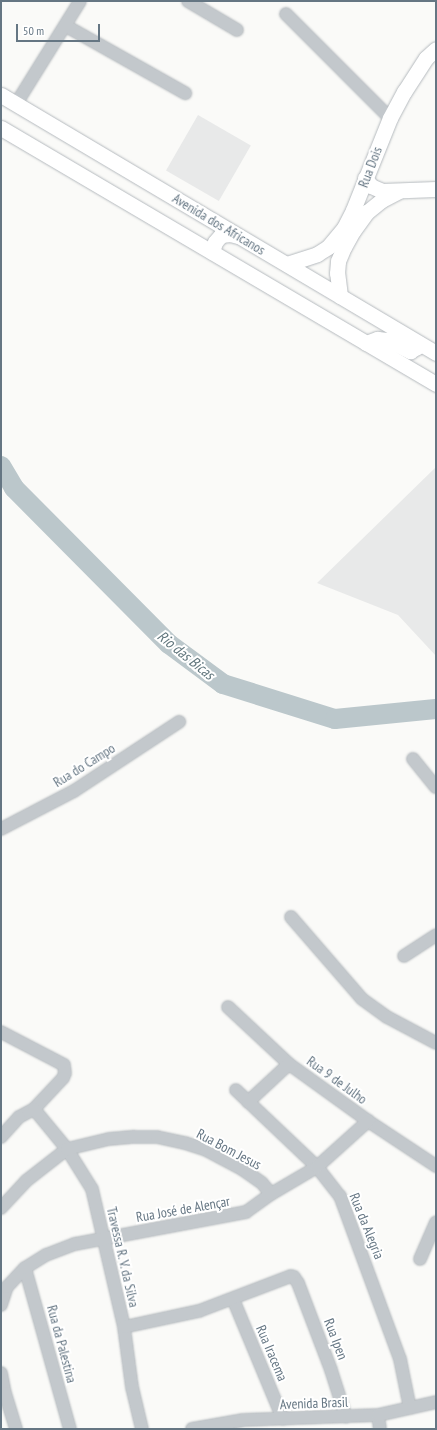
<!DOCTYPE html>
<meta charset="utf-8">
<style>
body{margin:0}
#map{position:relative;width:437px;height:1430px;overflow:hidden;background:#fafaf8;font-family:"PT Sans Narrow",sans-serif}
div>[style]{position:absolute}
.built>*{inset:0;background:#e8e9e9;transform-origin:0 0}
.river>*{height:20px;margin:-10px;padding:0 10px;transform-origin:10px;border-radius:10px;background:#bbc7cb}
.roads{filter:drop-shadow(0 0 1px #b5babe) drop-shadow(0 0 1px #b5babe)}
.minor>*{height:12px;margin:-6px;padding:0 6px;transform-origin:6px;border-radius:6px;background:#c3c8cc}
.major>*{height:15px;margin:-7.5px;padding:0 7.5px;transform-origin:7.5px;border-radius:7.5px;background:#fff}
span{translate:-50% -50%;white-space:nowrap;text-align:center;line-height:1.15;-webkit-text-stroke:4px #fff;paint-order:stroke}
.street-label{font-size:14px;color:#657683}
.water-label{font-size:15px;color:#60757c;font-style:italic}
.frame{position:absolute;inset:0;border:2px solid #657683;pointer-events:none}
.scale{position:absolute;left:16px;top:24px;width:84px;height:18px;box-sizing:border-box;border:2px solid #657683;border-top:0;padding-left:5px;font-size:12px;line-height:14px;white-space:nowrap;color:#657683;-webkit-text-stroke:3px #fff;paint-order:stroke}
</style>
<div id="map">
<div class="built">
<i style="left:198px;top:115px;width:61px;height:64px;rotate:30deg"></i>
<i style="clip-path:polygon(436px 467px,436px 656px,398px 615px,317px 583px)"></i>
</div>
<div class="river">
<i style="left:1px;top:466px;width:26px;rotate:59deg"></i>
<i style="left:14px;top:488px;width:220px;rotate:45.2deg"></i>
<i style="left:169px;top:644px;width:67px;rotate:36.5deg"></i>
<i style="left:223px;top:684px;width:117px;rotate:17.4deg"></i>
<i style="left:335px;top:719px;width:101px;rotate:-5.7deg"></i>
</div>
<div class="roads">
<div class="minor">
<i style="left:188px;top:1px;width:57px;rotate:30.6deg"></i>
<i style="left:286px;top:14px;width:147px;rotate:45deg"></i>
<i style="left:66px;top:26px;width:137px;rotate:29.4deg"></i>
<i style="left:16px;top:104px;width:121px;rotate:-58.1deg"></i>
<i style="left:413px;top:759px;width:36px;rotate:51deg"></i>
<i style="left:1px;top:829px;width:82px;rotate:-27.5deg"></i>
<i style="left:74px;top:791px;width:126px;rotate:-33.3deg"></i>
<i style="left:291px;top:917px;width:108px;rotate:49.1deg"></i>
<i style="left:362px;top:999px;width:31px;rotate:36deg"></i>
<i style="left:387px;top:1017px;width:55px;rotate:28deg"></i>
<i style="left:404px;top:956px;width:38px;rotate:-33deg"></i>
<i style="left:228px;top:1007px;width:83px;rotate:43.1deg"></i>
<i style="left:289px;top:1064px;width:97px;rotate:35.8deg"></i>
<i style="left:368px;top:1121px;width:82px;rotate:33.5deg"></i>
<i style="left:1px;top:1032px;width:71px;rotate:27.6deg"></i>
<i style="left:64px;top:1065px;width:8px;rotate:83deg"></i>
<i style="left:65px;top:1073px;width:5px;rotate:112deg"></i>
<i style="left:63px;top:1078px;width:42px;rotate:133.1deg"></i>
<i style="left:34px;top:1109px;width:17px;rotate:152deg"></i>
<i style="left:19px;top:1117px;width:27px;rotate:132deg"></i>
<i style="left:236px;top:1090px;width:112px;rotate:43.5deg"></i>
<i style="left:317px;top:1167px;width:37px;rotate:52deg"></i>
<i style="left:340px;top:1196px;width:174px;rotate:69.8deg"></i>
<i style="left:400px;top:1359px;width:50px;rotate:78.5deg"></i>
<i style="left:248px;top:1102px;width:56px;rotate:-42.8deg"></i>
<i style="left:34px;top:1109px;width:52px;rotate:50.5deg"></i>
<i style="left:67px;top:1149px;width:47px;rotate:58deg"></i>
<i style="left:92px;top:1189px;width:142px;rotate:76.9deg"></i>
<i style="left:124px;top:1327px;width:61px;rotate:82.4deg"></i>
<i style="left:132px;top:1387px;width:43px;rotate:76.6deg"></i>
<i style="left:1px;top:1208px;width:37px;rotate:-47deg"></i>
<i style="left:26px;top:1181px;width:52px;rotate:-38deg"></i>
<i style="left:67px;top:1149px;width:43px;rotate:-13.4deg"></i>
<i style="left:109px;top:1139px;width:25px;rotate:-5deg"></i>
<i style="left:134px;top:1137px;width:23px"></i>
<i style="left:157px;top:1137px;width:29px;rotate:12deg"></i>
<i style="left:185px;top:1143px;width:22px;rotate:18deg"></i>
<i style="left:206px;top:1150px;width:41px;rotate:27.8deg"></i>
<i style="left:242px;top:1169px;width:24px;rotate:35deg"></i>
<i style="left:262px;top:1183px;width:14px;rotate:51deg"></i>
<i style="left:420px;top:1259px;width:40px;rotate:-66.6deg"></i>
<i style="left:25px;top:1268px;width:167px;rotate:74.4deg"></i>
<i style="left:233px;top:1299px;width:130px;rotate:67.4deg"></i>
<i style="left:1px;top:1305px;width:19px;rotate:-72deg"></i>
<i style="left:7px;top:1287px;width:26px;rotate:-47deg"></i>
<i style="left:25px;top:1268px;width:25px;rotate:-32deg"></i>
<i style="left:46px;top:1255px;width:31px;rotate:-21deg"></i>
<i style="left:75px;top:1244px;width:174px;rotate:-10.6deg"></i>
<i style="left:246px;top:1212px;width:31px;rotate:-36deg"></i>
<i style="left:271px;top:1194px;width:53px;rotate:-30.4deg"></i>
<i style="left:317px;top:1167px;width:69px;rotate:-42deg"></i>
<i style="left:124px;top:1327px;width:77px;rotate:-12deg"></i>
<i style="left:199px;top:1311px;width:98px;rotate:-20.8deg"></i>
<i style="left:291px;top:1276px;width:3px;rotate:18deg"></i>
<i style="left:294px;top:1277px;width:7px;rotate:56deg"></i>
<i style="left:298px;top:1283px;width:93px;rotate:69.2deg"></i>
<i style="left:331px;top:1370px;width:49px;rotate:72.3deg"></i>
<i style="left:1px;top:1373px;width:20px;rotate:79deg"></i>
<i style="left:5px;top:1393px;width:38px;rotate:73deg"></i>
<i style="left:378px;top:1415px;width:14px;rotate:82deg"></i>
<i style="left:192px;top:1429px;width:52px;rotate:-10deg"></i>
<i style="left:243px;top:1420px;width:135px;rotate:-2.1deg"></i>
<i style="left:378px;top:1415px;width:59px;rotate:-12.6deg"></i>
</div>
<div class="major">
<i style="left:1px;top:95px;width:506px;rotate:30.67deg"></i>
<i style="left:1px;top:128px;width:505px;rotate:30.48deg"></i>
<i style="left:365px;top:178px;width:10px;rotate:53deg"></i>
<i style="left:371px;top:186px;width:12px;rotate:24deg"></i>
<i style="left:382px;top:191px;width:54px;rotate:-2.1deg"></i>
<i style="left:212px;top:252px;width:10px;rotate:-73deg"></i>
<i style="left:215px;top:242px;width:9px;rotate:-49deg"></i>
<i style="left:221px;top:235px;width:9px;rotate:-6deg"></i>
<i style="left:230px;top:234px;width:8px;rotate:14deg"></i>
<i style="left:287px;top:264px;width:32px;rotate:-18deg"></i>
<i style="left:317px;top:254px;width:13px;rotate:-32deg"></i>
<i style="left:328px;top:247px;width:25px;rotate:-50deg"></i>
<i style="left:344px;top:228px;width:20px;rotate:-63deg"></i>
<i style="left:353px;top:210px;width:99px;rotate:-68.1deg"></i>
<i style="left:390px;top:118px;width:30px;rotate:-62deg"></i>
<i style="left:404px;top:92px;width:40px;rotate:-57.1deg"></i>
<i style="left:426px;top:58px;width:13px;rotate:-42deg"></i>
<i style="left:340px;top:296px;width:23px;rotate:-97deg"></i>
<i style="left:337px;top:273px;width:12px;rotate:-85deg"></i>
<i style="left:338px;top:261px;width:15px;rotate:-67deg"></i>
<i style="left:344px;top:247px;width:18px;rotate:-61deg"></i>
<i style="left:353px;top:231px;width:24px;rotate:-54deg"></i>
<i style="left:367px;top:212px;width:19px;rotate:-39deg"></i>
<i style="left:382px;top:200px;width:19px;rotate:-28deg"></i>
<i style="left:366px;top:343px;width:12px;rotate:-20deg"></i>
<i style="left:377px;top:339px;width:11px;rotate:5deg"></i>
<i style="left:388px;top:340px;width:25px;rotate:27deg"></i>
<i style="left:410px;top:351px;width:8px;rotate:-30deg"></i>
<i style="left:417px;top:347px;width:4px;rotate:-63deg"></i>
</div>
</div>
<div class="street-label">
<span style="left:370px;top:167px;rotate:-69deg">Rua Dois</span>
<span style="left:219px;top:224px;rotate:31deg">Avenida dos Africanos</span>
<span style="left:84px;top:765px;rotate:-32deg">Rua do Campo</span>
<span style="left:337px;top:1080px;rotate:36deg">Rua 9 de Julho</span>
<span style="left:229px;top:1149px;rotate:28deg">Rua Bom Jesus</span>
<span style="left:183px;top:1209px;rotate:-10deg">Rua José de Alençar</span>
<span style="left:367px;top:1226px;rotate:68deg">Rua da Alegria</span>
<span style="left:123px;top:1257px;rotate:77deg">Travessa R. V. da Silva</span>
<span style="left:336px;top:1339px;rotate:69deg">Rua Ipen</span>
<span style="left:62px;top:1344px;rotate:75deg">Rua da Palestina</span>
<span style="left:272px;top:1353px;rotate:67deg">Rua Iracema</span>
<span style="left:314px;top:1403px;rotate:-2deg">Avenida Brasil</span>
</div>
<div class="water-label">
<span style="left:186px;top:655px;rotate:39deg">Rio das Bicas</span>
</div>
<div class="frame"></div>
<div class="scale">50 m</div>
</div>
